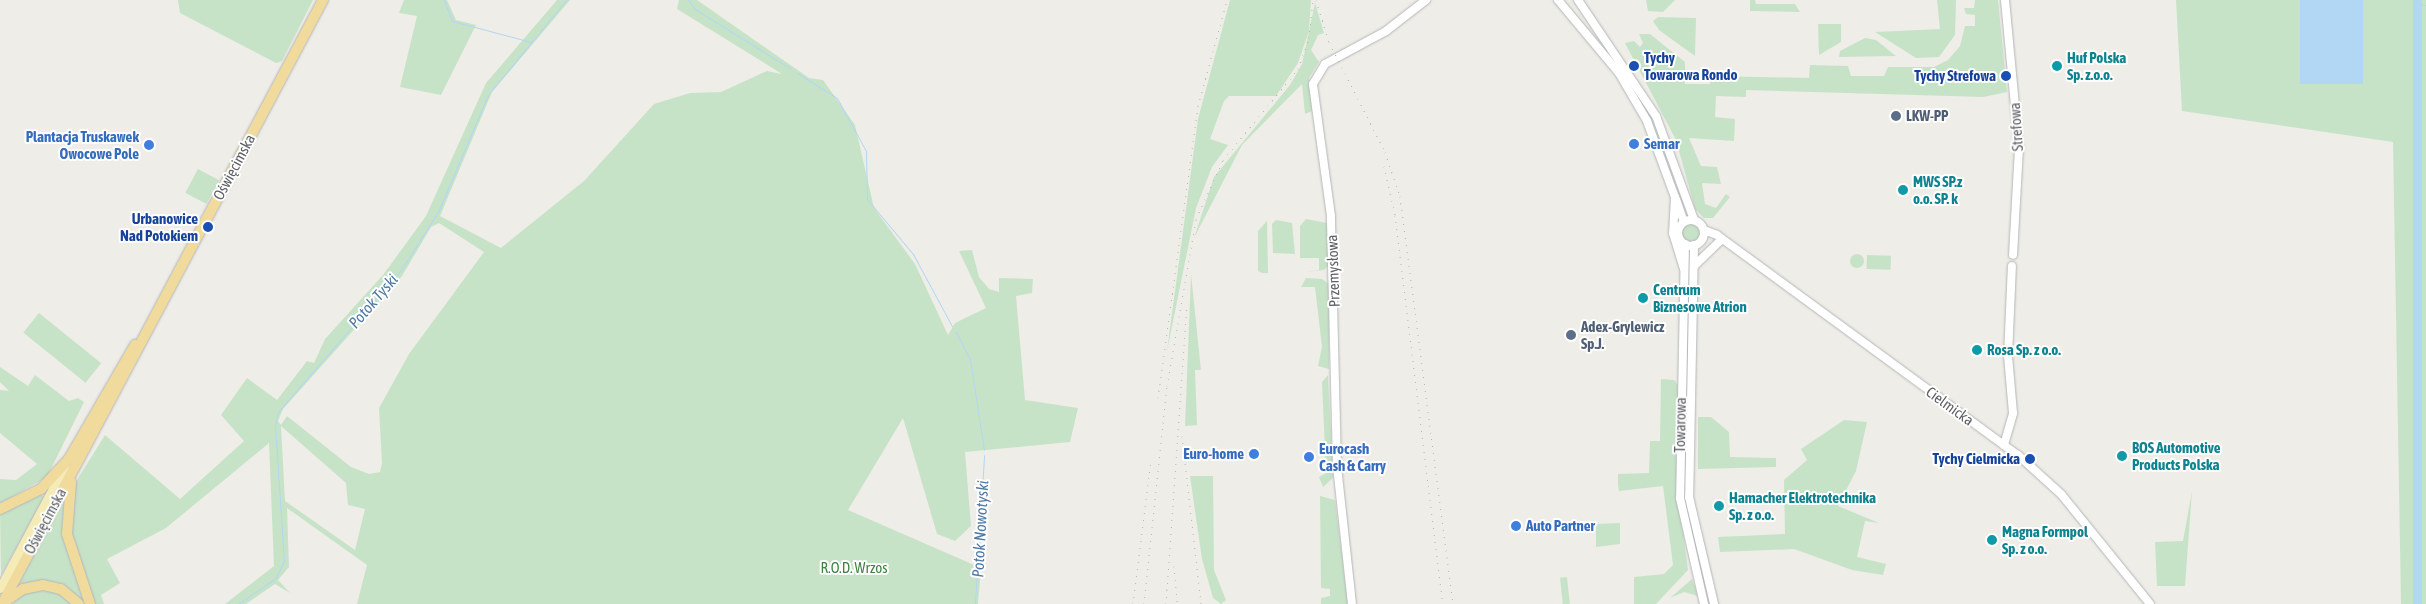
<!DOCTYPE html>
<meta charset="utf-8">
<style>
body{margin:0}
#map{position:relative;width:2426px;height:604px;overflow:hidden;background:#efede7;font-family:"Asap Condensed",sans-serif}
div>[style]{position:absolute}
.green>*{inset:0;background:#c7e3c7;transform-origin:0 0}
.round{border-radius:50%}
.water>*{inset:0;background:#b1d7f4;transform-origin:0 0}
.stream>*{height:1px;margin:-0.5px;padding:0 0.5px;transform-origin:0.5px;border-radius:0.5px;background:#b1d7f4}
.river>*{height:9px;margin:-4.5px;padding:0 4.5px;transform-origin:4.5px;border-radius:4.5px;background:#b1d7f4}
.roads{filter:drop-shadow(0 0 1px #b3b6b9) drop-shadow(0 0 1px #b3b6b9)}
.secondary>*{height:8px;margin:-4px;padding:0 4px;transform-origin:4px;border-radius:4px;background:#fff}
.secondary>.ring{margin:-4px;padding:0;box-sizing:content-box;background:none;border:8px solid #fff;border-radius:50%}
.primary>*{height:9px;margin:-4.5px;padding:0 4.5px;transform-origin:4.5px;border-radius:4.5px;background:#f5ebb6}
.highway>*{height:10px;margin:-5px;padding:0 5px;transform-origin:5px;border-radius:5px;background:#f0db9d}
.rail>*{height:1px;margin-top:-0.5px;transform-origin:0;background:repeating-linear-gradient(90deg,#b4b5b5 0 1px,transparent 0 7px)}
.dots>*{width:14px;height:14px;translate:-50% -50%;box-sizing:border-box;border:2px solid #fff;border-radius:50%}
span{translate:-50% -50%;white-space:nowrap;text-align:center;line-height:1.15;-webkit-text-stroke:4px #fff;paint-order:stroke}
.transit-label{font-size:15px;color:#164399;font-weight:700}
.left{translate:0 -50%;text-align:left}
.right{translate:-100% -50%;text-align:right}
.culture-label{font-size:15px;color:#0d838f;font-weight:700}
.service-label{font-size:15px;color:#4e5e75;font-weight:700}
.street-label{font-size:15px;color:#5e6165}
.shop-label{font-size:15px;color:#366cbe;font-weight:700}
.park-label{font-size:15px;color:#418144}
.water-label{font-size:16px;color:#4f79a5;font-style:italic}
</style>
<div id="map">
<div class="green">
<i style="clip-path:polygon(178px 0,313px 0,282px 61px,276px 63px,180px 13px)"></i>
<i style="clip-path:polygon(404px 0,447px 0,456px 20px,476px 25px,441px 95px,400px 87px,417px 16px,399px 13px)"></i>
<i style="clip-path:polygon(evenodd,557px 0,570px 0,492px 92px,440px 216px,501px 248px,584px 181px,654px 104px,690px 93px,721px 92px,767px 71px,782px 74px,677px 9px,679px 0,697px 0,809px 78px,823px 80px,855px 125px,874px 208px,915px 264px,948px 335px,955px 323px,986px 308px,959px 251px,972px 250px,979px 277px,989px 289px,999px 292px,999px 278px,1033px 279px,1032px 293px,1016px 296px,1025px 400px,1078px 408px,1070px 442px,965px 452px,971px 526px,955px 541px,937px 534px,903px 418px,848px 510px,981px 568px,978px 604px,357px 604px,367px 565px,287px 508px,289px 567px,278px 580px,290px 593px,275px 584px,246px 604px,225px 604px,274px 566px,269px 443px,166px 528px,107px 559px,120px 583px,101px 595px,104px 604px,95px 604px,69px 534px,70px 491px,105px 435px,180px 499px,244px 441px,221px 415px,247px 378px,277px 400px,307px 361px,314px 363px,325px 339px,383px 275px,426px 216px,486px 83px,557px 0,439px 223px,484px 252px,409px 354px,379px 408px,382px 463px,380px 472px,369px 474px,351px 467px,287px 416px,281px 425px,278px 421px,283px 409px,402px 276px,431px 227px,439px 223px,557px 0,281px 426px,346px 483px,348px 505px,365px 509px,355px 550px,285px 501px,281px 426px)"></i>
<i style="clip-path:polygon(1230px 0,1311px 0,1309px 31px,1298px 63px,1276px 96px,1229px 96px,1224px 101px,1210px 139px,1228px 145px,1212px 167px,1196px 208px,1167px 351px,1198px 119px)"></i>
<i style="clip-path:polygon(1646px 0,1675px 0,1663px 12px,1648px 11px)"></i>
<i style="clip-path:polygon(1755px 0,1756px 4px,1795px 4px,1800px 12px,1750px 11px,1750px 0)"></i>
<i style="clip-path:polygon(1937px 0,1956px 0,1955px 35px,1939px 57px,1916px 58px,1875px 32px,1940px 29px)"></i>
<i style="clip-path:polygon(1975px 0,1998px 0,2007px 92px,1983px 97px,1746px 90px,1746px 97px,1716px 96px,1715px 117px,1735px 119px,1734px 141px,1689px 138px,1701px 166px,1717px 167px,1721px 184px,1702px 183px,1705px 204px,1716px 208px,1726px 194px,1730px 197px,1713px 218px,1704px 218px,1695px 209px,1676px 140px,1625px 43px,1634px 41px,1640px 47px,1643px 43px,1639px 34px,1650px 34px,1685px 62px,1685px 84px,1710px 84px,1710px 76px,1809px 78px,1810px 65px,1848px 66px,1851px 76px,1884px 76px,1888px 67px,1934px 67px,1948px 60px,1960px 46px,1965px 26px,1975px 26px,1975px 15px,1966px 14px,1964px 8px,1974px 8px)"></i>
<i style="clip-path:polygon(2176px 0,2426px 0,2426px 604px,2401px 604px,2393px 142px,2182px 111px)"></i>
<i style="clip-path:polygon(1315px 3px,1324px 33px,1318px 35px,1311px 50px,1319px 62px,1309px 78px,1312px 111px,1305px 114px,1302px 84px,1242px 145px,1194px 238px,1214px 177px,1290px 85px,1302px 64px)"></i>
<i style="clip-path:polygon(1658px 17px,1696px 18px,1695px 56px,1659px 30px,1653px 21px)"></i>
<i style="clip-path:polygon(1818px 24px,1841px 24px,1841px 42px,1819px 55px)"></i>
<i style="clip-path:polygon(1865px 38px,1876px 40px,1896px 56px,1839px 57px,1840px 51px)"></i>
<i style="left:198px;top:169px;width:24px;height:27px;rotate:28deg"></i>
<i style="clip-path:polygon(1306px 219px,1327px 223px,1330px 264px,1324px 270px,1306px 272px,1319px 270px,1319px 258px,1300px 258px,1300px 226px)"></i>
<i style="clip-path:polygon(1276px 220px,1292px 223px,1295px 254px,1273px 253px,1272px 224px)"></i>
<i style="clip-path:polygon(1267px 221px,1268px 273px,1262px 273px,1258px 271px,1258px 231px)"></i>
<i class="round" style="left:1682px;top:224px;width:18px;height:18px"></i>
<i class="round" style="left:1850px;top:254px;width:14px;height:14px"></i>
<i style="left:1867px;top:255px;width:24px;height:14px;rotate:2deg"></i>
<i style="clip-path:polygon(1191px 274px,1201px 370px,1195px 370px,1197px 425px,1185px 426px)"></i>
<i style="clip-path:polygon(1306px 278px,1322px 279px,1329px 284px,1329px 369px,1318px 366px,1322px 347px,1315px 287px,1301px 287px)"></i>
<i style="left:39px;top:313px;width:80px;height:25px;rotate:39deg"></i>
<i style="clip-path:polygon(0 367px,28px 386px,35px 375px,69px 401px,78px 398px,84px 402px,47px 477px,0 504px,0 479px,16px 480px,37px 464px,0 433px,0 390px,9px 391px,0 382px)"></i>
<i style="clip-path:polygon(1328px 375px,1333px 478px,1323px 487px,1319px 477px,1326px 473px,1322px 382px)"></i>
<i style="clip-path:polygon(1661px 379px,1674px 380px,1678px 385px,1678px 493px,1688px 570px,1656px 604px,1634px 604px,1634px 577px,1664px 574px,1673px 565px,1663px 486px,1619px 491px,1618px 485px,1618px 474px,1649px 473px,1650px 441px,1660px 441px)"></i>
<i style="clip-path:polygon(1698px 417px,1711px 417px,1729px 432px,1730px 457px,1776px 458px,1776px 467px,1698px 469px)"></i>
<i style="clip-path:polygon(1844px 420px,1867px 422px,1856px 471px,1838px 506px,1879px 523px,1865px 521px,1857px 557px,1886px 564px,1883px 575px,1852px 570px,1794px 549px,1720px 552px,1718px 537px,1785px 534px,1784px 480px,1807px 460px,1801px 449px)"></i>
<i style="clip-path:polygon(1190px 476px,1213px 476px,1214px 570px,1226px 600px,1221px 604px,1213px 598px,1202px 559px)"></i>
<i style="clip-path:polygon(67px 487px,63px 520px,88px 604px,81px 604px,68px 589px,18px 586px)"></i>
<i style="clip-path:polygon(2192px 491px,2185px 586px,2157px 586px,2155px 542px,2183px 541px)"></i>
<i style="clip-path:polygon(39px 494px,45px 497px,1px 575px,0 512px)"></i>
<i style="clip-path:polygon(1320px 496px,1335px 500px,1348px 604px,1321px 604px,1321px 598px,1330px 596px,1330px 589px,1321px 588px)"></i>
<i style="clip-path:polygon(1620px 523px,1620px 544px,1596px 547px,1596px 524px)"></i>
<i style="left:1567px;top:577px;width:27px;height:7px;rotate:84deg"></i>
<i style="clip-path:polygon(1692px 579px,1698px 596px,1684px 592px,1670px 598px)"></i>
<i style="clip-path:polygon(52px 588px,74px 604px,12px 604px,24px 591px)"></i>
</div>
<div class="water">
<i style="left:2300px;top:0;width:63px;height:84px"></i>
</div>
<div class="stream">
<i style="left:444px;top:0;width:22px;rotate:69deg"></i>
<i style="left:452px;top:21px;width:82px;rotate:14.9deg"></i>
<i style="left:688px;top:0;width:11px;rotate:52deg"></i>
<i style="left:695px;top:9px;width:113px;rotate:32deg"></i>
<i style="left:2417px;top:4px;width:9px;rotate:6deg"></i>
<i style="left:797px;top:73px;width:47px;rotate:32deg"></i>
<i style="left:837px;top:98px;width:60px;rotate:61.3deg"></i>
<i style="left:866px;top:151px;width:48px;rotate:88.8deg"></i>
<i style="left:867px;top:199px;width:72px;rotate:50.1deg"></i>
<i style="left:913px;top:254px;width:82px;rotate:61.6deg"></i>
<i style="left:956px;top:332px;width:30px;rotate:63deg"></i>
<i style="left:970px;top:359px;width:92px;rotate:81.3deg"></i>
<i style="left:238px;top:604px;width:46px;rotate:-34.4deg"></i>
<i style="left:276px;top:578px;width:19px;rotate:-65deg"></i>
<i style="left:284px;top:561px;width:136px;rotate:-93.8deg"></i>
<i style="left:275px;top:425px;width:13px;rotate:-77deg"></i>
<i style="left:278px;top:412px;width:188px;rotate:-49.1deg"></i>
<i style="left:401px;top:270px;width:69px;rotate:-57.5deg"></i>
<i style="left:438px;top:212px;width:127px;rotate:-66.9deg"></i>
<i style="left:488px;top:95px;width:123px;rotate:-50.6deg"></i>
<i style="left:975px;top:604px;width:149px;rotate:-86.5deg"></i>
</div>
<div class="river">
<i style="left:2417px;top:604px;width:604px;rotate:-90deg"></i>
</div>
<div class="roads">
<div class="secondary">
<i style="left:1558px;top:0;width:95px;rotate:50.1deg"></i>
<i style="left:1619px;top:73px;width:56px;rotate:59.7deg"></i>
<i style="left:1647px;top:121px;width:81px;rotate:69.8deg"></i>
<i style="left:1675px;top:197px;width:36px;rotate:93deg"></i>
<i style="left:1673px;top:233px;width:38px;rotate:73deg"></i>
<i style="left:1578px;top:0;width:140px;rotate:56.1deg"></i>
<i style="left:1656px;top:116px;width:111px;rotate:69.9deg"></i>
<i style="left:2005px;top:0;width:149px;rotate:84.6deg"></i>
<i style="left:2019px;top:148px;width:107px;rotate:93.2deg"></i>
<i style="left:1676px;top:199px;width:24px;rotate:71deg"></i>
<i class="ring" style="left:1678px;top:220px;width:18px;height:18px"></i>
<i style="left:1704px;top:230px;width:14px;rotate:21deg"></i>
<i style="left:1717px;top:235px;width:373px;rotate:36.2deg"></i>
<i style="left:2018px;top:455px;width:58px;rotate:42.2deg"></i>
<i style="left:2061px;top:494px;width:141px;rotate:51deg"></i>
<i style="left:1685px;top:244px;width:254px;rotate:91.1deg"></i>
<i style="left:1680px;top:498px;width:109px;rotate:77.2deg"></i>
<i style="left:1694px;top:245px;width:252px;rotate:91.1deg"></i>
<i style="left:1689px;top:497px;width:110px;rotate:76.8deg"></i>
<i style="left:1694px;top:266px;width:37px;rotate:-44deg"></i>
<i style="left:2004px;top:445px;width:33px;rotate:-74deg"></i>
<i style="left:2013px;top:413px;width:57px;rotate:-95deg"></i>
<i style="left:2008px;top:356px;width:90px;rotate:-87.5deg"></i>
<i style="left:1352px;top:604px;width:139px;rotate:-96.2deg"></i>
<i style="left:1337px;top:466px;width:250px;rotate:-91.4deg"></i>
<i style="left:1331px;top:216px;width:133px;rotate:-97.8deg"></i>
<i style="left:1313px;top:84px;width:23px;rotate:-59deg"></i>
<i style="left:1325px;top:64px;width:69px;rotate:-28.4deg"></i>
<i style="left:1386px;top:31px;width:51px;rotate:-37.8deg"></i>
</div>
<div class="primary">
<i style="left:0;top:588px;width:138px;rotate:-62deg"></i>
</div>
<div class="highway">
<i style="left:71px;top:482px;width:52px;rotate:94.4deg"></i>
<i style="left:67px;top:534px;width:74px;rotate:71.8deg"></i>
<i style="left:0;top:509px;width:46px;rotate:-26deg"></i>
<i style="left:41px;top:489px;width:41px;rotate:-47deg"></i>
<i style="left:69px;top:459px;width:132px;rotate:-59.9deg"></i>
<i style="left:3px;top:603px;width:24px;rotate:-35deg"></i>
<i style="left:23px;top:589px;width:20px;rotate:-11deg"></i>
<i style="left:43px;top:585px;width:18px;rotate:13deg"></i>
<i style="left:61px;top:589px;width:23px;rotate:40deg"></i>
<i style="left:2px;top:604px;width:684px;rotate:-62.01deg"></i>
</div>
</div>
<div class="rail">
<i style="left:1316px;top:0;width:44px;rotate:72.8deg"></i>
<i style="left:1329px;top:42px;width:123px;rotate:63deg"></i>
<i style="left:1385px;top:152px;width:46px;rotate:71.2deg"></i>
<i style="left:1400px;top:196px;width:411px;rotate:82.6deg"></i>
<i style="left:1384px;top:166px;width:50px;rotate:77.3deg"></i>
<i style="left:1395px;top:215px;width:392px;rotate:83deg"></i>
<i style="left:1158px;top:398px;width:295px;rotate:-82.2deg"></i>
<i style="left:1198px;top:106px;width:110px;rotate:-74.7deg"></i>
<i style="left:1182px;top:436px;width:169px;rotate:83.5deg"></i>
<i style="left:1174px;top:566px;width:38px;rotate:85deg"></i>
<i style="left:1133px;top:604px;width:145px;rotate:-82.9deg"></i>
<i style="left:1144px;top:604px;width:219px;rotate:-84deg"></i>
<i style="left:1167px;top:386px;width:169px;rotate:-80.1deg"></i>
<i style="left:1196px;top:219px;width:65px;rotate:-65.4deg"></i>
<i style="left:1223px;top:160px;width:118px;rotate:-50.5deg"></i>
<i style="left:1298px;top:69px;width:33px;rotate:-70deg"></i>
<i style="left:1309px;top:38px;width:38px;rotate:-84deg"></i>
<i style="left:1166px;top:604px;width:301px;rotate:-86deg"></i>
</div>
<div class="dots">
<i style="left:1634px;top:66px;background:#1a4fb4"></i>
<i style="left:2057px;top:66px;background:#0f9aa8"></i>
<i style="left:2006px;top:76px;background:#1a4fb4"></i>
<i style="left:1896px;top:116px;background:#5c6f8a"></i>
<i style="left:1634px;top:144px;background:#3f7fe0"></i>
<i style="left:149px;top:145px;background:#3f7fe0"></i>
<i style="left:1903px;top:190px;background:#0f9aa8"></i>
<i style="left:208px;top:227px;background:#1a4fb4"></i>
<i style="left:1643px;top:298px;background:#0f9aa8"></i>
<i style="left:1571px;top:335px;background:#5c6f8a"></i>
<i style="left:1977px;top:350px;background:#0f9aa8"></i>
<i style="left:1254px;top:454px;background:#3f7fe0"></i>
<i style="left:2122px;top:456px;background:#0f9aa8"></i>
<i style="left:1309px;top:457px;background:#3f7fe0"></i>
<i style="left:2030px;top:459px;background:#1a4fb4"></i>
<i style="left:1719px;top:506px;background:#0f9aa8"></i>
<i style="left:1516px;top:526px;background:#3f7fe0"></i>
<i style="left:1992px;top:540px;background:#0f9aa8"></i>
</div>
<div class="transit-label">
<span class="left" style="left:1644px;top:66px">Tychy<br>Towarowa Rondo</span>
<span class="right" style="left:1996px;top:76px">Tychy Strefowa</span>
<span class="right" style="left:198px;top:227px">Urbanowice<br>Nad Potokiem</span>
<span class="right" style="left:2020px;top:459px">Tychy Cielmicka</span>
</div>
<div class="culture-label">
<span class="left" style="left:2067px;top:66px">Huf Polska<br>Sp. z.o.o.</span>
<span class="left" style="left:1913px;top:190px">MWS SP.z<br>o.o. SP. k</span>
<span class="left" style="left:1653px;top:298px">Centrum<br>Biznesowe Atrion</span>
<span class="left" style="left:1987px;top:350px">Rosa Sp. z o.o.</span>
<span class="left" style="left:2132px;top:456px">BOS Automotive<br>Products Polska</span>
<span class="left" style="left:1729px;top:506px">Hamacher Elektrotechnika<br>Sp. z o.o.</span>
<span class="left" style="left:2002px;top:540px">Magna Formpol<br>Sp. z o.o.</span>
</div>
<div class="service-label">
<span class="left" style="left:1906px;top:116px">LKW-PP</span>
<span class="left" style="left:1581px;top:335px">Adex-Grylewicz<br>Sp.J.</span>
</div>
<div class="street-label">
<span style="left:2016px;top:127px;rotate:-94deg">Strefowa</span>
<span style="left:234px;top:167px;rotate:-62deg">Oświęcimska</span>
<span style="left:1333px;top:271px;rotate:-92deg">Przemysłowa</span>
<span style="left:1950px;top:406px;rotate:36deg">Cielmicka</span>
<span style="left:1680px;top:425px;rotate:-89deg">Towarowa</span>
<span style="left:45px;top:521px;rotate:-62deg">Oświęcimska</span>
</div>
<div class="shop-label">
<span class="right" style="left:139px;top:145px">Plantacja Truskawek<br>Owocowe Pole</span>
<span class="left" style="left:1644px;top:144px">Semar</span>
<span class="left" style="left:1319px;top:457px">Eurocash<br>Cash &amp; Carry</span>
<span class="right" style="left:1244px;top:454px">Euro-home</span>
<span class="left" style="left:1526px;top:526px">Auto Partner</span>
</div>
<div class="park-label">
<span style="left:854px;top:568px">R.O.D. Wrzos</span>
</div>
<div class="water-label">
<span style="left:373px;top:301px;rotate:-49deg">Potok Tyski</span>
<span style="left:980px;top:529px;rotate:-87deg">Potok Nowotyski</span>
</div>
</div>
